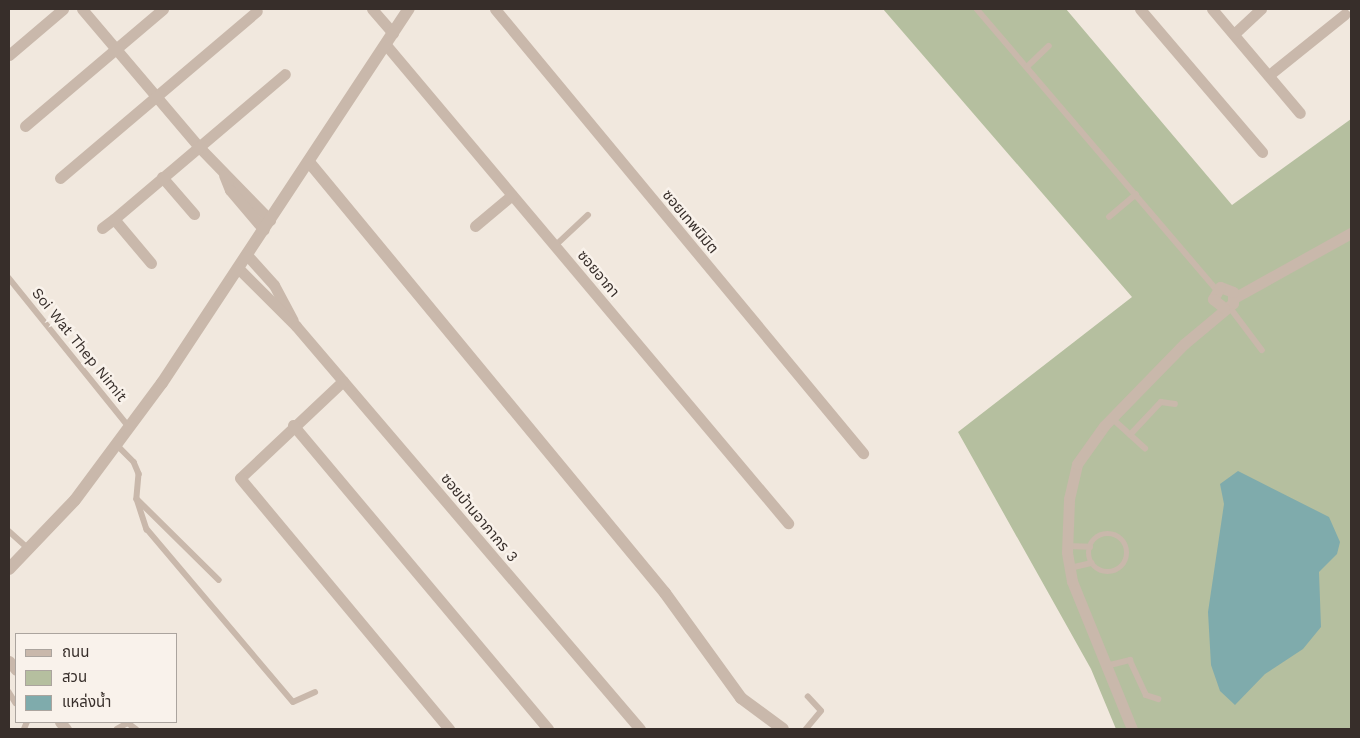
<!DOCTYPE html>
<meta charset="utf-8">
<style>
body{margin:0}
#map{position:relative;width:1360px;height:738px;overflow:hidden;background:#f1e8de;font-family:"Work Sans","Noto Sans Thai",sans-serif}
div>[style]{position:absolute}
.green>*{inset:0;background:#b5bf9f}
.water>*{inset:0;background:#7fabac}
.service>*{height:5.5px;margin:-2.75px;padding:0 2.75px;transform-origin:2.75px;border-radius:2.75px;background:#c9b8ab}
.service>.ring{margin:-2.75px;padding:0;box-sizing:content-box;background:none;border:5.5px solid #c9b8ab;border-radius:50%}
.minor>*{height:11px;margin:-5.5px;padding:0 5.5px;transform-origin:5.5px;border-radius:5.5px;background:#c9b8ab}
.tertiary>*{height:12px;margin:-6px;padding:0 6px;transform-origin:6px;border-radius:6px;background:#c9b8ab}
span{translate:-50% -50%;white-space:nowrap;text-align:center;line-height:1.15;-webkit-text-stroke:5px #f9f2eb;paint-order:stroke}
.street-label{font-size:15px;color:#372e2a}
.frame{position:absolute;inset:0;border:10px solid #372e2a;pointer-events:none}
.legend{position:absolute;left:15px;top:633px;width:162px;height:90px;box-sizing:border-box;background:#f9f2eb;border:1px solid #aba49e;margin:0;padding:6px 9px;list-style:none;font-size:15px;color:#372e2a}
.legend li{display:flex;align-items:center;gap:10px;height:25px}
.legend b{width:25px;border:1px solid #aba49e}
</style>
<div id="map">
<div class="green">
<i style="clip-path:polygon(883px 9px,1066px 9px,1232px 205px,1351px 119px,1351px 729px,1116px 729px,1091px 669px,958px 432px,1132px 297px)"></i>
</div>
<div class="water">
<i style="clip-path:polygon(1238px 471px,1329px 517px,1340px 542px,1337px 554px,1319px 572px,1321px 627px,1303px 649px,1265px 674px,1235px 705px,1220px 691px,1211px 665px,1208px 612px,1224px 504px,1220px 484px)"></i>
</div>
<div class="service">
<i style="left:977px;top:9px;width:368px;rotate:49.5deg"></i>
<i style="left:1027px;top:67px;width:30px;rotate:-44deg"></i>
<i style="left:1109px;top:217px;width:35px;rotate:-40deg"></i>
<i style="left:555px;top:246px;width:45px;rotate:-43.2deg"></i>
<i style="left:9px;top:278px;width:193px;rotate:51.1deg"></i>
<i style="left:1229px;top:306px;width:55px;rotate:53.1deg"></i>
<i style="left:1112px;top:418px;width:45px;rotate:42.3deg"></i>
<i style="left:1130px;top:435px;width:45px;rotate:-46.8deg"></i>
<i style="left:1161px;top:402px;width:14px;rotate:8deg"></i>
<i style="left:117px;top:445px;width:24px;rotate:45deg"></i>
<i style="left:134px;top:462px;width:13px;rotate:67deg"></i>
<i style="left:139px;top:474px;width:25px;rotate:95deg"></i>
<i style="left:137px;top:499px;width:32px;rotate:72deg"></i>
<i style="left:147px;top:529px;width:226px;rotate:49.8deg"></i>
<i style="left:293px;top:702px;width:24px;rotate:-24deg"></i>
<i style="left:137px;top:499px;width:115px;rotate:44.6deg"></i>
<i style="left:9px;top:531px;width:25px;rotate:42deg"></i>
<i class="ring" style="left:1089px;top:534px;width:32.5px;height:32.5px"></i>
<i style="left:1067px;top:546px;width:23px;rotate:2deg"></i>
<i style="left:1070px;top:568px;width:22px;rotate:-13deg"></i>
<i style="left:1106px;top:666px;width:25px;rotate:-14deg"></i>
<i style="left:1130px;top:660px;width:38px;rotate:65deg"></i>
<i style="left:1146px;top:695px;width:13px;rotate:18deg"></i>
<i style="left:9px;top:692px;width:13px;rotate:58deg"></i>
<i style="left:24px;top:729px;width:8px;rotate:-67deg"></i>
<i style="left:117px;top:729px;width:13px;rotate:-29deg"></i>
<i style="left:128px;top:723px;width:10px;rotate:37deg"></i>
<i style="left:806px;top:729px;width:23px;rotate:-50deg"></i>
<i style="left:821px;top:711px;width:19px;rotate:-133deg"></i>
</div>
<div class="minor">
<i style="left:82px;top:9px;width:181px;rotate:49.7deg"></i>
<i style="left:199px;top:147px;width:102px;rotate:45.8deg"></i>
<i style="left:372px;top:9px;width:32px;rotate:49deg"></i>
<i style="left:495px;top:9px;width:577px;rotate:50.35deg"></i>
<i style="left:1140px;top:9px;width:188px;rotate:49.5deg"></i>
<i style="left:1212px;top:9px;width:136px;rotate:49.8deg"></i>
<i style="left:1234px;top:34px;width:37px;rotate:-43deg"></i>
<i style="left:386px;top:45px;width:625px;rotate:49.94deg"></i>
<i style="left:9px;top:55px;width:71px;rotate:-40.4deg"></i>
<i style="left:1269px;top:75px;width:97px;rotate:-38.8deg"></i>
<i style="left:25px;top:126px;width:181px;rotate:-40.3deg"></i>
<i style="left:224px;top:175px;width:16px;rotate:68deg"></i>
<i style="left:230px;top:190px;width:52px;rotate:49.6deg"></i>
<i style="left:162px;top:177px;width:49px;rotate:49.1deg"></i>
<i style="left:60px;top:178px;width:258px;rotate:-40.3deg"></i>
<i style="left:475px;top:226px;width:48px;rotate:-40deg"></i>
<i style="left:102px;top:228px;width:15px;rotate:-37deg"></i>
<i style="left:247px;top:255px;width:40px;rotate:48deg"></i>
<i style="left:274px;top:285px;width:40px;rotate:62deg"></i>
<i style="left:151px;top:263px;width:57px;rotate:-130.1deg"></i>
<i style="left:114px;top:219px;width:224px;rotate:-40.3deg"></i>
<i style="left:238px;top:268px;width:82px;rotate:45deg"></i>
<i style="left:296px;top:326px;width:530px;rotate:49.52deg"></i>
<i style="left:1234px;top:298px;width:134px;rotate:-29.1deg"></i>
<i style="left:343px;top:381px;width:141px;rotate:136.7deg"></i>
<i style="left:240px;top:478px;width:327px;rotate:50.2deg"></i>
<i style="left:293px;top:425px;width:397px;rotate:50deg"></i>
<i style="left:9px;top:661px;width:11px;rotate:52deg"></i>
<i style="left:60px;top:722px;width:9px;rotate:49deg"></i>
<i style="left:1132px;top:729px;width:160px;rotate:-112.1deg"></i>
<i style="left:1072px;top:581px;width:29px;rotate:-100deg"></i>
<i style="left:1067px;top:552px;width:53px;rotate:-87.8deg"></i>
<i style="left:1069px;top:499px;width:36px;rotate:-77deg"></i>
<i style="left:1077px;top:464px;width:47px;rotate:-54.6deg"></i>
<i style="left:1104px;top:426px;width:115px;rotate:-45.7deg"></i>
<i style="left:1184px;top:344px;width:64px;rotate:-39.9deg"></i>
<i style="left:1233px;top:303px;width:11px;rotate:-90deg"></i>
<i style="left:1233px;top:292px;width:14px;rotate:-159deg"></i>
<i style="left:1220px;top:287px;width:14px;rotate:120deg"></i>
<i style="left:1213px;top:299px;width:14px;rotate:39deg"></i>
</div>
<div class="tertiary">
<i style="left:309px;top:162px;width:559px;rotate:50.44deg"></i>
<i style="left:665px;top:593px;width:130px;rotate:54.1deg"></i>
<i style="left:741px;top:698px;width:52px;rotate:36.4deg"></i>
<i style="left:9px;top:569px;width:95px;rotate:-46.3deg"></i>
<i style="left:75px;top:500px;width:146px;rotate:-53.4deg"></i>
<i style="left:162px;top:383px;width:448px;rotate:-56.6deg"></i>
</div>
<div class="street-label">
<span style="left:690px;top:222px;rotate:50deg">ซอยเทพนิมิต</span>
<span style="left:598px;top:274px;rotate:50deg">ซอยอาภา</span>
<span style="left:79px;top:345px;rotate:51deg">Soi Wat Thep Nimit</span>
<span style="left:479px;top:518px;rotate:50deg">ซอยบ้านอาภากร 3</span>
</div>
<div class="frame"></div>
<ul class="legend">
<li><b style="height:6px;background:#c9b8ab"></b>ถนน</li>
<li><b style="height:14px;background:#b5bf9f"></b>สวน</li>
<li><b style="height:14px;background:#7fabac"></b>แหล่งน้ำ</li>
</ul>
</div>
